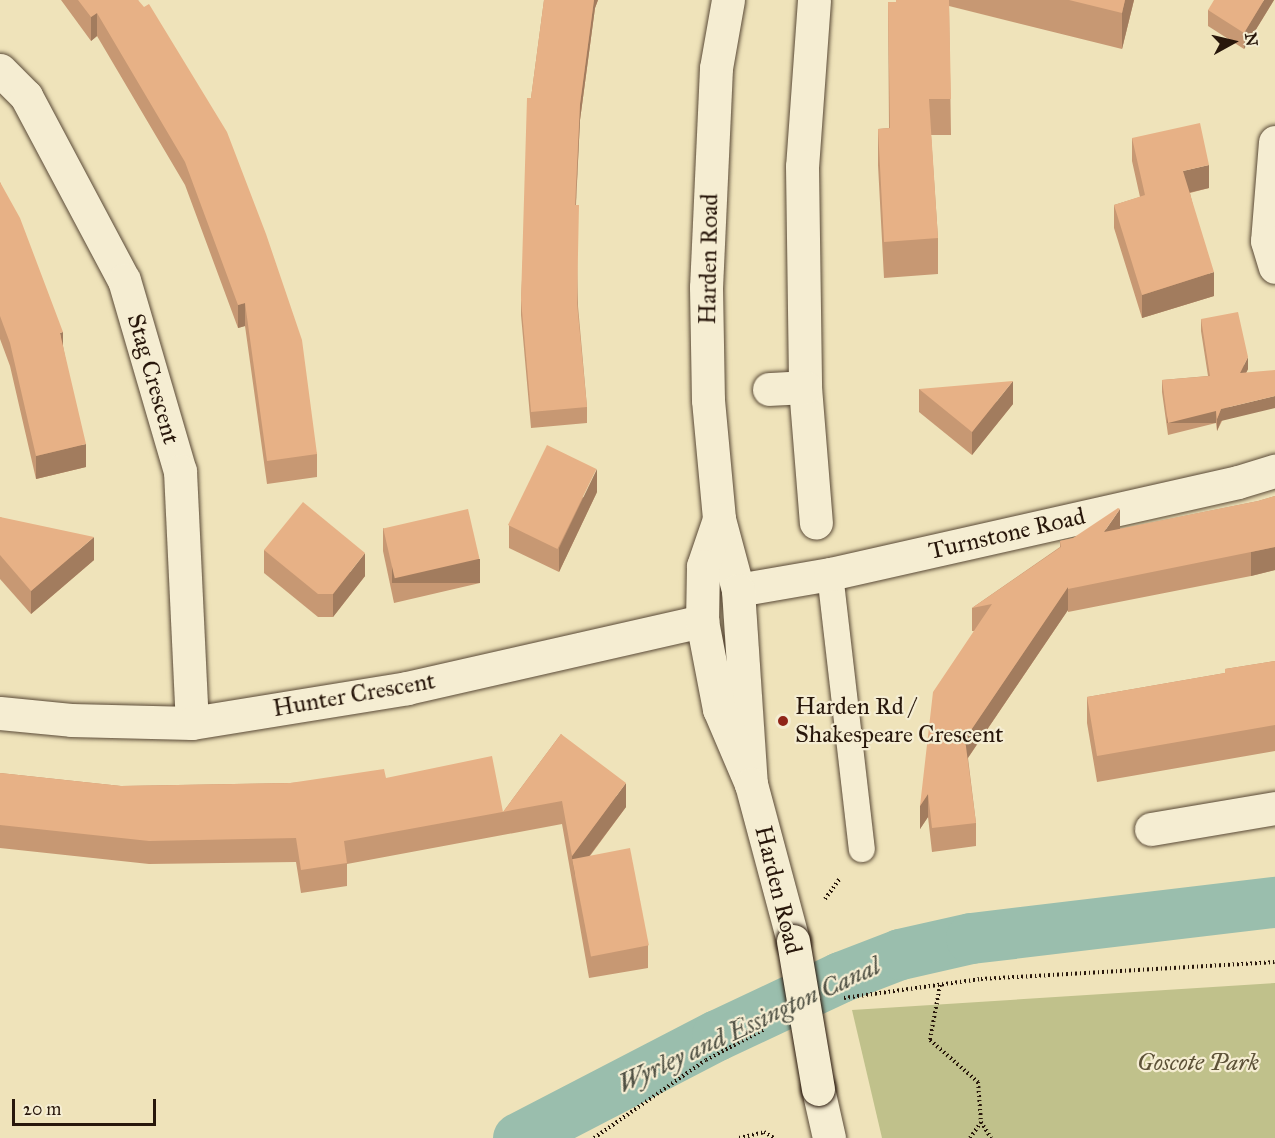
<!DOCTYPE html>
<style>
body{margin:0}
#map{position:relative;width:1275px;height:1138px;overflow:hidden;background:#efe3ba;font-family:"IM FELL Great Primer",serif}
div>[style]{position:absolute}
.green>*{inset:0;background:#c0c18b}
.canal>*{height:51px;margin:-25.5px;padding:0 25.5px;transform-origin:25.5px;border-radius:25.5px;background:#9abead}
.path>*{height:4px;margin-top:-2px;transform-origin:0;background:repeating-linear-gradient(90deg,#28170b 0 1.5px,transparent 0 4.5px)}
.roads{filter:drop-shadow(0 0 2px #5a4a37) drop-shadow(0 0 2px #5a4a37)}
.lane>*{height:26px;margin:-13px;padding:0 13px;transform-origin:13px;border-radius:13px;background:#f5edd2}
.street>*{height:33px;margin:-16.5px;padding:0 16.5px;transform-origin:16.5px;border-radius:16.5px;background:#f5edd2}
.secondary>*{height:33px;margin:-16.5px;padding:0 16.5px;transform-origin:16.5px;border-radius:16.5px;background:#f5edd2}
.bridges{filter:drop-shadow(0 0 2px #28170b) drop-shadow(0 0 2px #28170b)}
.secondary-bridge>*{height:33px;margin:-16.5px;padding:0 16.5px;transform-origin:16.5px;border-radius:16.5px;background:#f5edd2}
.wall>*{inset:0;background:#c79873}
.shaded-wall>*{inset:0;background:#a27c5e;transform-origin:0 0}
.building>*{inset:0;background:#e7b186;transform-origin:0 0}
.dots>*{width:16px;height:16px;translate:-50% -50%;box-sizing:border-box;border:3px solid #f5edd2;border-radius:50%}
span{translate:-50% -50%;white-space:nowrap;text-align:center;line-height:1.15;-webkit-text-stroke:4.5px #f5edd2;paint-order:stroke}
.street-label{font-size:24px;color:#28170b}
.poi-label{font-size:24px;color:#28170b}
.left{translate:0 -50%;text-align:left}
.park-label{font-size:24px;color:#5d5238;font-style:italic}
.water-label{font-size:26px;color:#505144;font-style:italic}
.north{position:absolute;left:1203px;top:12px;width:60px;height:60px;-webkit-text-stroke:4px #f5edd2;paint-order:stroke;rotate:82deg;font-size:16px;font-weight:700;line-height:24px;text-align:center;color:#28170b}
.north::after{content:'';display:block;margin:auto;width:21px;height:27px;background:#28170b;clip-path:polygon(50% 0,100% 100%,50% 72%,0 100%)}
.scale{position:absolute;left:12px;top:1099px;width:144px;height:27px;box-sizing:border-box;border:3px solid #28170b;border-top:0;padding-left:8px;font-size:18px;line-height:21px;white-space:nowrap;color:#28170b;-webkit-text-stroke:4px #f5edd2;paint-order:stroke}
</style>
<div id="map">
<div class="green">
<i style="clip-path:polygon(1275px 983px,1275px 1138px,882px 1138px,852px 1010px)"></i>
</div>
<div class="canal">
<i style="left:518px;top:1138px;width:224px;rotate:-27.4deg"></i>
<i style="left:717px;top:1035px;width:136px;rotate:-25.2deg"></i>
<i style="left:840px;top:977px;width:64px;rotate:-21deg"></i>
<i style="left:900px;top:954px;width:73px;rotate:-12.7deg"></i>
<i style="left:971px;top:938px;width:306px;rotate:-6.8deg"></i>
</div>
<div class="path">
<i style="left:825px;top:899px;width:26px;rotate:-54deg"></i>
<i style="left:940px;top:985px;width:56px;rotate:100.3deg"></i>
<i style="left:930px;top:1040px;width:64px;rotate:41.2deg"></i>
<i style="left:978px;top:1082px;width:40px;rotate:85.7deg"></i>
<i style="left:981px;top:1122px;width:19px;rotate:58deg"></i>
<i style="left:844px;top:998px;width:138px;rotate:-7.9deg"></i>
<i style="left:981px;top:979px;width:294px;rotate:-3.3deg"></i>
<i style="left:594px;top:1138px;width:136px;rotate:-34.9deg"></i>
<i style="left:706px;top:1060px;width:67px;rotate:-27.7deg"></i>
<i style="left:739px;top:1138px;width:26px;rotate:-13deg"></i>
<i style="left:764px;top:1132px;width:12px;rotate:31deg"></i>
<i style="left:970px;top:1138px;width:19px;rotate:-55deg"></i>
</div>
<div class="roads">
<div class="lane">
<i style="left:830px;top:574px;width:277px;rotate:83.4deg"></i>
</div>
<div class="street">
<i style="left:814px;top:0;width:166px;rotate:94.1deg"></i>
<i style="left:802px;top:166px;width:221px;rotate:89.2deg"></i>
<i style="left:805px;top:387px;width:136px;rotate:85.4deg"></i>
<i style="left:0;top:70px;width:37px;rotate:45deg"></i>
<i style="left:26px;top:96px;width:208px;rotate:62deg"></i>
<i style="left:124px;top:280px;width:199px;rotate:73.7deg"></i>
<i style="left:180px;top:471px;width:252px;rotate:87.3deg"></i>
<i style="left:1275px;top:142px;width:99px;rotate:94.6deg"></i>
<i style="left:1267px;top:241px;width:27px;rotate:73deg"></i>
<i style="left:769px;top:389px;width:36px;rotate:-3deg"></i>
<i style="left:738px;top:590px;width:93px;rotate:-9.9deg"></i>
<i style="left:830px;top:574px;width:418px;rotate:-12.7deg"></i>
<i style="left:1238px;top:482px;width:39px;rotate:-17deg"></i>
<i style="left:0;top:713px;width:71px;rotate:5.6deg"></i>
<i style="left:71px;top:720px;width:121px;rotate:1.4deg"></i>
<i style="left:192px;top:723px;width:218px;rotate:-9.2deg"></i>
<i style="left:407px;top:688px;width:303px;rotate:-12.8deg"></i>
<i style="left:1151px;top:829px;width:126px;rotate:-9.6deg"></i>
</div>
<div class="secondary">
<i style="left:728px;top:0;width:69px;rotate:100deg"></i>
<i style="left:716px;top:68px;width:219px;rotate:92.6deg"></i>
<i style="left:706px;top:287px;width:113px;rotate:89deg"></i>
<i style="left:708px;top:400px;width:120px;rotate:84.7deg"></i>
<i style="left:719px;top:519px;width:73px;rotate:75deg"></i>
<i style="left:738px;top:590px;width:194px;rotate:86.2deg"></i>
<i style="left:719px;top:519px;width:50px;rotate:108.8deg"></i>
<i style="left:703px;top:566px;width:55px;rotate:91deg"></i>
<i style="left:702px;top:621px;width:90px;rotate:79.1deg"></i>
<i style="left:719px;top:709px;width:82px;rotate:66.9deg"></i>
<i style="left:751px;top:784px;width:163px;rotate:75deg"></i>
<i style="left:818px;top:1089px;width:50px;rotate:77.3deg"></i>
</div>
</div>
<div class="bridges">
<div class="secondary-bridge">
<i style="left:793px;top:941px;width:150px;rotate:80.4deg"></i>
</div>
</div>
<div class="wall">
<i style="clip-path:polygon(61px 0,138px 0,317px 454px,317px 477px,267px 484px,245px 326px,238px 328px,185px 185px,97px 36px,91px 41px)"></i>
<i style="clip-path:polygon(544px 0,598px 0,595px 8px,580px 120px,576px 205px,578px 306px,587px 407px,587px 423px,531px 428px,521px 315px,521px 300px,531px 98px)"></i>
<i style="clip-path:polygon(896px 0,1134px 0,1122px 49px,949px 6px,951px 135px,931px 135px,938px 238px,938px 274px,884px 278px,878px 165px,878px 129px,889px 128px,888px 2px,896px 2px)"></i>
<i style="clip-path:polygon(1274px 0,1244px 49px,1208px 26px,1208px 10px)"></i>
<i style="clip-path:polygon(1132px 138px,1209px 188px,1190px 193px,1214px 296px,1142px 318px,1114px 228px,1114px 205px,1140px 197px,1132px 161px)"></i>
<i style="clip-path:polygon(0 182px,63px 346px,86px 467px,36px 479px,10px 366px,0 339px)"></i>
<i style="clip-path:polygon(1201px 319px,1248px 369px,1217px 431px,1216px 423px,1168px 435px,1162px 392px,1162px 380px,1208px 376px,1201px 331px)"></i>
<i style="clip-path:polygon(919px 389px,1013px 404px,972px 455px,919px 412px)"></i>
<i style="clip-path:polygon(597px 492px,559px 572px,509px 548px,509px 525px)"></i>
<i style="clip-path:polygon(1275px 496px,1275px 570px,1251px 576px,1068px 612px,1068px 610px,968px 758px,976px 823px,976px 846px,932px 852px,928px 817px,920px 829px,920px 806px,974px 631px,972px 631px,972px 608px,1060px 547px,1060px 541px,1258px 501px)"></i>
<i style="clip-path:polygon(0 517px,94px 560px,31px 614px,0 579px)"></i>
<i style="clip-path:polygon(383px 528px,480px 583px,394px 603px,383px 551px)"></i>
<i style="clip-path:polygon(264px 550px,365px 576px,333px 617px,318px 617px,264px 573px)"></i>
<i style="clip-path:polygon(1275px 661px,1275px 751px,1097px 782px,1087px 723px,1087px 697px,1225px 673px,1225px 669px)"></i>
<i style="clip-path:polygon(561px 734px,626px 807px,590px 856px,648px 945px,648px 968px,589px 978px,562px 824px,347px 864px,347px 886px,301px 893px,296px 862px,149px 864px,0 848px,0 773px,121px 786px,290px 783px,386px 778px,503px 812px)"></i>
</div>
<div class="shaded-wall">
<i style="clip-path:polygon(594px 0,598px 0,595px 8px,580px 120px,575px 221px,580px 104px)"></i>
<i style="clip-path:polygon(1125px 0,1134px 0,1122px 49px,1122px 13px)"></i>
<i style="clip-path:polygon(1264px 0,1274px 0,1244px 49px,1244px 33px)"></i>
<i style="clip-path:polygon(97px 13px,97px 36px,91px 41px,91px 17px)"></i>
<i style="clip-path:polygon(1209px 165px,1209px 188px,1183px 194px,1183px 171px)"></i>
<i style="clip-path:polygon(1214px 272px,1214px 296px,1142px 318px,1142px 295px)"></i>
<i style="clip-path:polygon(245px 303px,245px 326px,238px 328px,238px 305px)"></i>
<i style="clip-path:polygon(63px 332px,63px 355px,60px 333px)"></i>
<i style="clip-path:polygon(1248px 357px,1248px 369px,1240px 385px,1240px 373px)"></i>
<i style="clip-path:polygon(1013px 381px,1013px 404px,972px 455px,972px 432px)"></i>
<i style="clip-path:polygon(1275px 396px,1275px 408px,1221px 421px,1217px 431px,1217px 419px,1221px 409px)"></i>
<i style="left:1216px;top:411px;width:12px;height:49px;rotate:90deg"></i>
<i style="clip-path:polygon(86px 444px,86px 467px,36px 479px,36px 456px)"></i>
<i style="clip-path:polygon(597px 469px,597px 492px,559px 572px,559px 548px)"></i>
<i style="clip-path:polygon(1120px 509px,1120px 533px,1104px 532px)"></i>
<i style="clip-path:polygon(94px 537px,94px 560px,31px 614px,31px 591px)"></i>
<i style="clip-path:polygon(1275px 547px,1275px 570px,1251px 576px,1251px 552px)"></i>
<i style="clip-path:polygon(365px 553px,365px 576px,333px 617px,333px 594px)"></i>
<i style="left:480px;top:559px;width:24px;height:88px;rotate:90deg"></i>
<i style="clip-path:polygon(1068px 587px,1068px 610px,965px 762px,965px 739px)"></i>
<i style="clip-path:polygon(626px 783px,626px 807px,575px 875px,572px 859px,572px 880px,572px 856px)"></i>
<i style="clip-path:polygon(928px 794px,928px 817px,920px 829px,920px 806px)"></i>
</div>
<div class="building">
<i style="clip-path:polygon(78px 0,138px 0,144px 7px,149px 4px,227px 132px,266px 234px,302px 340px,317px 454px,267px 461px,245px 303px,238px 305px,185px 162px,97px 13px,91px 17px)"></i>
<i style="clip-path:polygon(544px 0,594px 0,580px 104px,575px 205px,579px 205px,577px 303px,587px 407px,531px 412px,521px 300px,527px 98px,531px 98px)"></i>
<i style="clip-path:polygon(896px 0,949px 0,951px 99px,929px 99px,938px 238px,884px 242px,878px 129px,890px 128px,888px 2px,896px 2px)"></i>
<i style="clip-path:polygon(1069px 0,1125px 0,1122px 13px)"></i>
<i style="clip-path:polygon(1214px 0,1264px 0,1244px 33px,1208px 10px)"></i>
<i style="clip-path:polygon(1200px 123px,1209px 165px,1183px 171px,1214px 272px,1142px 295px,1114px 205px,1145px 195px,1132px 138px)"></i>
<i style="clip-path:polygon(0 182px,20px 218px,63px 332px,60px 333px,86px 444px,36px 456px,10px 343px,0 316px)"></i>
<i style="clip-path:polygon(1238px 312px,1248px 357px,1240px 373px,1275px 370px,1275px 396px,1221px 409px,1217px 419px,1216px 411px,1168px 423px,1162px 380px,1210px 376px,1201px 319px)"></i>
<i style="clip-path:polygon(1013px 381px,972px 432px,919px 389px)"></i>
<i style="left:547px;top:445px;width:55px;height:89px;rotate:26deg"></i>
<i style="clip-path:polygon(1275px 496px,1275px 547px,1251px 552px,1068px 589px,1068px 587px,965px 739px,976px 823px,932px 828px,928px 794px,920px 806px,933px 692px,992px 604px,972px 608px,1061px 547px,1060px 541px,1073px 538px,1118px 508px,1120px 509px,1104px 532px,1258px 501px)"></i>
<i style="clip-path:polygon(303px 502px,365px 553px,333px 594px,318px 594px,264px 550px)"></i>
<i style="left:468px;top:509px;width:51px;height:87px;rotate:77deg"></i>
<i style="clip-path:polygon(0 517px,94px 537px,31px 591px,0 555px)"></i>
<i style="clip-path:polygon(1275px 661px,1275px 725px,1097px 756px,1087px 697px,1225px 673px,1225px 669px)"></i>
<i style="clip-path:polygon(561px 734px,626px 783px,572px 856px,562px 801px,344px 841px,347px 863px,301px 870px,296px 838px,149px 841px,0 825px,0 773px,121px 786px,290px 783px,384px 769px,386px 778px,492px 756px,503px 812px)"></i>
<i style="left:630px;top:848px;width:99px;height:59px;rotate:79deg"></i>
</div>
<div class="dots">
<i style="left:783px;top:721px;background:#8f2418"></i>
</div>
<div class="street-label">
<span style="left:709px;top:259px;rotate:-89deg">Harden Road</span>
<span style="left:153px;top:379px;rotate:74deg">Stag Crescent</span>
<span style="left:1007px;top:534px;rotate:-13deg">Turnstone Road</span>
<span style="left:354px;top:695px;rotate:-10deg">Hunter Crescent</span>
<span style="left:778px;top:890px;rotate:76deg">Harden Road</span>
</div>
<div class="poi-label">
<span class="left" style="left:795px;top:721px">Harden Rd /<br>Shakespeare Crescent</span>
</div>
<div class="park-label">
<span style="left:1198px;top:1063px">Goscote Park</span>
</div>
<div class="water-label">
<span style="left:749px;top:1025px;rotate:-25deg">Wyrley and Essington Canal</span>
</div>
<div class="north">N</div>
<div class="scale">20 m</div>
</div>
